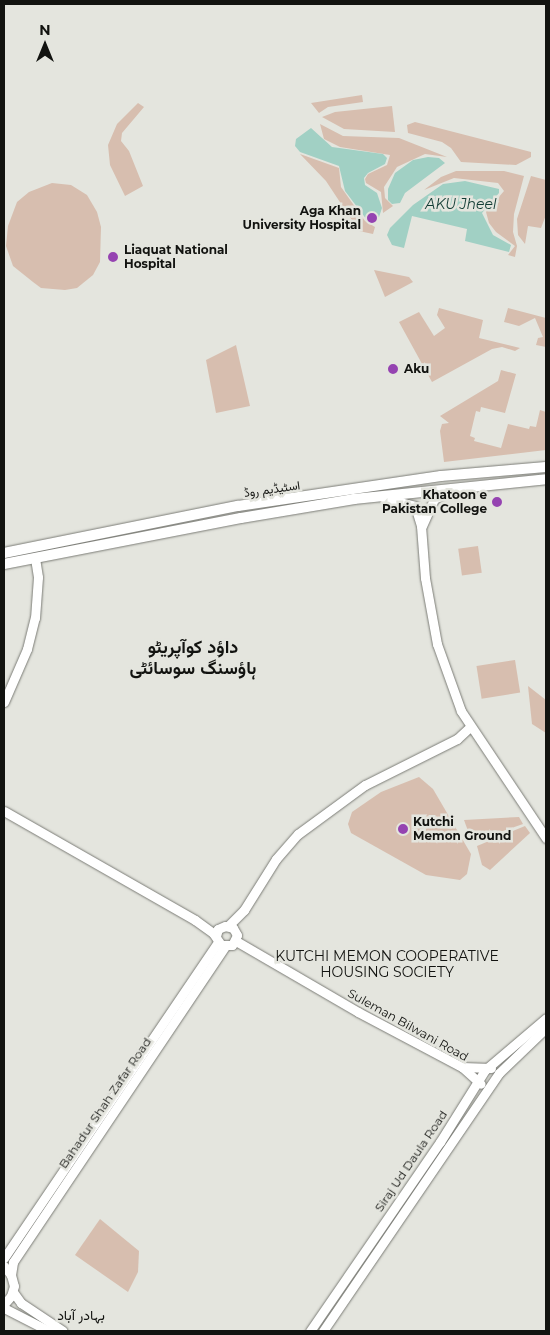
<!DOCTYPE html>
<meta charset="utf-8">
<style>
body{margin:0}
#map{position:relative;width:550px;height:1335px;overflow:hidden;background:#e4e5de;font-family:Montserrat,Vazirmatn,sans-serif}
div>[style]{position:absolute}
.green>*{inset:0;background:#d7beaf;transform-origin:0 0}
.water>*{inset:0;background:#a1d0c4}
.roads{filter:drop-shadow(0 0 1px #7b7c76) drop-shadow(0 0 1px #7b7c76)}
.secondary>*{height:9px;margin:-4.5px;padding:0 4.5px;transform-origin:4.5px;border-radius:4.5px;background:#fff}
.primary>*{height:10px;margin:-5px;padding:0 5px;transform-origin:5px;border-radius:5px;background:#fff}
.dots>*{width:14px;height:14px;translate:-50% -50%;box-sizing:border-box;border:2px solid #e4e5de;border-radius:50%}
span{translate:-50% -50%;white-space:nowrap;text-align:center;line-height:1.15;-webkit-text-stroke:5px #e4e5de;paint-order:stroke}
.poi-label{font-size:12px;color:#121310;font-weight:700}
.right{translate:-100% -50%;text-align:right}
.left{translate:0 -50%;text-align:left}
.street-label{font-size:12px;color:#121310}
.water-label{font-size:14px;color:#123c34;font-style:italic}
.neighbourhood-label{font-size:14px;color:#121310}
.district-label{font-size:18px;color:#121310;font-weight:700}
.frame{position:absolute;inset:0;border:5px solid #121310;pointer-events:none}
.north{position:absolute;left:20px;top:20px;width:50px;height:50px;-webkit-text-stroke:4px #e4e5de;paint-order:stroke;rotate:0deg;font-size:14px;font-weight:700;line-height:20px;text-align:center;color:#121310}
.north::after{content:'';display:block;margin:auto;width:18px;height:22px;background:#121310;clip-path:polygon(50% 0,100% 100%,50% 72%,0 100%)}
</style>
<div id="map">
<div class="green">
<i style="clip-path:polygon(362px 95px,363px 102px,328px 107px,319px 113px,311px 103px)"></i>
<i style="clip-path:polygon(138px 103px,144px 107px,122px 133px,121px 141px,129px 151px,143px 186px,125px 196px,110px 165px,108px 145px,117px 124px)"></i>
<i style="clip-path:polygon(392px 106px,395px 132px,344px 129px,322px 117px,335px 112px)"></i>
<i style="clip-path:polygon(415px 122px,531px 152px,531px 157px,516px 165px,461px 162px,451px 148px,442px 142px,408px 133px,407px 125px)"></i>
<i style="clip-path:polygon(320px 124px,343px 136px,399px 138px,447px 157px,425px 154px,397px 167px,384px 187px,385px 198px,393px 206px,383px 213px,381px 192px,366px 183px,365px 179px,368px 174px,387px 165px,390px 155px,340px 147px,324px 139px)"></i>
<i style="clip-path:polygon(300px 154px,339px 168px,341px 187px,365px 221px,375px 227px,373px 234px,359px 231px,326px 181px)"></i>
<i style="clip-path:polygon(456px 171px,504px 171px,524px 176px,514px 214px,513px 232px,517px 246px,515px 257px,508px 255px,515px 246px,496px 232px,489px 223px,486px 212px,504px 191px,498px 183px,454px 178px,424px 190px,441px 177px)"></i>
<i style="clip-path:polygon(531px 176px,546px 180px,546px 215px,541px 228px,528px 226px,525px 244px,518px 235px,517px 219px)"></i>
<i style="clip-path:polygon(52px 183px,71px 185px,87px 195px,97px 212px,101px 227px,100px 262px,93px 275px,77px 288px,65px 290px,41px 288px,33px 282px,13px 266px,6px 246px,8px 226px,17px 202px,29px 192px)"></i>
<i style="clip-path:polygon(374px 270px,409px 277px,413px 282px,385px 297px)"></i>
<i style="clip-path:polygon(439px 308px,483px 320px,479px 338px,520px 348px,515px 351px,502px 347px,492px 349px,432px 382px,399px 322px,419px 312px,434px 336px,445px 328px,437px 315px)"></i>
<i style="clip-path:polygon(508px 308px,546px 318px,546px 347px,536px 345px,538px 338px,543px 337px,535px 318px,519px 326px,504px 322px)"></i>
<i style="clip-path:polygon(236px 345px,250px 406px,216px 413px,206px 360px)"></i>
<i style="clip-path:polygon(501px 370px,516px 374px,505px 413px,481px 407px,480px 412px,476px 411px,470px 436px,475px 438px,474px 441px,501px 448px,508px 424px,529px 429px,530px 426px,536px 427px,540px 410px,546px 412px,546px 450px,444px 462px,440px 431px,442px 424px,449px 423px,440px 416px,498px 381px)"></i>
<i style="left:478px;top:546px;width:27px;height:20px;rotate:82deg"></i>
<i style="left:515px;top:660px;width:33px;height:39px;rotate:81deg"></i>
<i style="clip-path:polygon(528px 686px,546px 700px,546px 733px,532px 724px)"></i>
<i style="clip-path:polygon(419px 777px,433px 789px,471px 854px,467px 874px,460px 880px,426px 875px,351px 833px,348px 824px,352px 812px,381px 792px)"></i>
<i style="clip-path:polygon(519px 817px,523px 824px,472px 842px,464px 820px)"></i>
<i style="clip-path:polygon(525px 826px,530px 833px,490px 870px,482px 865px,477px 846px)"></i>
<i style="clip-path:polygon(100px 1219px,139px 1251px,138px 1272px,128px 1292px,75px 1255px)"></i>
</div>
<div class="water">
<i style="clip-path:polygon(311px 128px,332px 147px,383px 154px,387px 158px,385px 164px,368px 173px,364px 178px,365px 185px,377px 193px,382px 208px,379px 217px,370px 224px,345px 191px,339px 166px,300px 152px,295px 146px,296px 139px)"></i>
<i style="clip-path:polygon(428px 157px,439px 158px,445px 163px,405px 193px,400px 203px,392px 204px,388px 200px,388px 189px,395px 173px,413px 160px)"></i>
<i style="clip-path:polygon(465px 181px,499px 189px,499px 193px,482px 213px,493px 235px,511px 245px,509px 252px,465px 241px,467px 229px,412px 216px,404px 248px,392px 245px,387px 235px,390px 228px,413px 205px,443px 184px)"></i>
</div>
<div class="roads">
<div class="secondary">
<i style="left:384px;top:498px;width:32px;rotate:14deg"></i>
<i style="left:415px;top:506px;width:21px;rotate:73deg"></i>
<i style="left:421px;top:526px;width:52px;rotate:85.6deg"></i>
<i style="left:425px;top:578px;width:67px;rotate:79.7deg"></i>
<i style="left:437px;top:644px;width:71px;rotate:70.3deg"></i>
<i style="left:461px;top:711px;width:153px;rotate:56.2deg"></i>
<i style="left:422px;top:526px;width:30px;rotate:-66deg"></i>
<i style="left:434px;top:499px;width:19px;rotate:-25deg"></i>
<i style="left:4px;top:702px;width:58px;rotate:-66.5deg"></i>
<i style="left:27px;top:649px;width:32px;rotate:-76deg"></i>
<i style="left:35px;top:618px;width:41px;rotate:-85.8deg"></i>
<i style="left:38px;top:577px;width:19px;rotate:-99deg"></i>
<i style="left:4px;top:811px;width:220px;rotate:29.7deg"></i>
<i style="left:195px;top:920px;width:22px;rotate:36deg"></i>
<i style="left:213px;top:933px;width:14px;rotate:56deg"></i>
<i style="left:221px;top:945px;width:11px"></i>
<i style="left:232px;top:945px;width:11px;rotate:-63deg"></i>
<i style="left:237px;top:935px;width:8px;rotate:-120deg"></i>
<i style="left:233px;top:928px;width:8px;rotate:-166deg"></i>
<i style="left:225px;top:926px;width:8px;rotate:157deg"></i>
<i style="left:218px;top:929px;width:7px;rotate:106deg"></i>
<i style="left:228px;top:926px;width:23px;rotate:-45deg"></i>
<i style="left:244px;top:910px;width:60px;rotate:-57.9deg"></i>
<i style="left:276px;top:859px;width:33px;rotate:-49deg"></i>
<i style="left:298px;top:834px;width:83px;rotate:-36.2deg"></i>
<i style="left:365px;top:785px;width:103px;rotate:-26.6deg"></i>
<i style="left:457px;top:739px;width:18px;rotate:-43deg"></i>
<i style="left:236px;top:941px;width:141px;rotate:30.2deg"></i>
<i style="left:358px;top:1012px;width:118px;rotate:27.9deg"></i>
<i style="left:462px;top:1067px;width:25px;rotate:42deg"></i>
<i style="left:462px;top:1067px;width:29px;rotate:2deg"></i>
<i style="left:4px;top:1258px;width:382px;rotate:-55.9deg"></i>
<i style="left:4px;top:1266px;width:11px;rotate:52deg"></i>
<i style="left:11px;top:1275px;width:11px;rotate:75deg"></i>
<i style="left:14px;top:1286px;width:10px;rotate:107deg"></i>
<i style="left:11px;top:1296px;width:11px;rotate:131deg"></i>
<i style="left:11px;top:1275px;width:13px;rotate:-81deg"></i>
<i style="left:13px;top:1262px;width:380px;rotate:-56.1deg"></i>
<i style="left:13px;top:1292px;width:14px;rotate:54deg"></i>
<i style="left:21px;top:1303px;width:50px;rotate:33.7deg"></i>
<i style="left:4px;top:1308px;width:51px;rotate:27.1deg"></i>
<i style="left:310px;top:1331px;width:229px;rotate:-55.5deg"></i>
<i style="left:440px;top:1142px;width:85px;rotate:-58deg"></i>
<i style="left:485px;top:1070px;width:80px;rotate:-40.4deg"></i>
<i style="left:323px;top:1331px;width:312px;rotate:-55.7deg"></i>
<i style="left:499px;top:1073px;width:65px;rotate:-43.8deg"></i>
</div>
<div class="primary">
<i style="left:4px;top:553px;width:239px;rotate:-11.4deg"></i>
<i style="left:238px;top:506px;width:205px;rotate:-8.4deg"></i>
<i style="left:441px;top:476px;width:105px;rotate:-4.9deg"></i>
<i style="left:4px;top:564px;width:241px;rotate:-11deg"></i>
<i style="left:241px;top:518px;width:115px;rotate:-9.5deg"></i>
<i style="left:354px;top:499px;width:193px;rotate:-5.9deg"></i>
</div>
</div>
<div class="dots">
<i style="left:372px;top:218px;background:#9543b1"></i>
<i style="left:113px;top:257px;background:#9543b1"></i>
<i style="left:393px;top:369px;background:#9543b1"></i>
<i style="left:497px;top:502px;background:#9543b1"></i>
<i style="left:403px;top:829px;background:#9543b1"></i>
</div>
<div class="poi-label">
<span class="right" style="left:361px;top:218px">Aga Khan<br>University Hospital</span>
<span class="left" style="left:124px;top:257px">Liaquat National<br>Hospital</span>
<span class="left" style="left:404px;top:369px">Aku</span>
<span class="right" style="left:487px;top:502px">Khatoon e<br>Pakistan College</span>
<span class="left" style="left:413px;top:829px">Kutchi<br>Memon Ground</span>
</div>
<div class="street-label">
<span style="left:272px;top:489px;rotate:-8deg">اسٹیڈیم روڈ</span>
<span style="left:408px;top:1025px;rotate:29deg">Suleman Bilwani Road</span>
<span style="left:105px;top:1103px;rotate:-56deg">Bahadur Shah Zafar Road</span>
<span style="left:411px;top:1161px;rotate:-56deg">Siraj Ud Daula Road</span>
</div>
<div class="water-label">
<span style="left:461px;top:204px">AKU Jheel</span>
</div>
<div class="neighbourhood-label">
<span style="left:387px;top:964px">KUTCHI MEMON COOPERATIVE<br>HOUSING SOCIETY</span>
<span style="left:81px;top:1315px">بہادر آباد</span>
</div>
<div class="district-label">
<span style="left:193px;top:658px">داؤد کوآپریٹو<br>ہاؤسنگ سوسائٹی</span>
</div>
<div class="frame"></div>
<div class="north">N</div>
</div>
